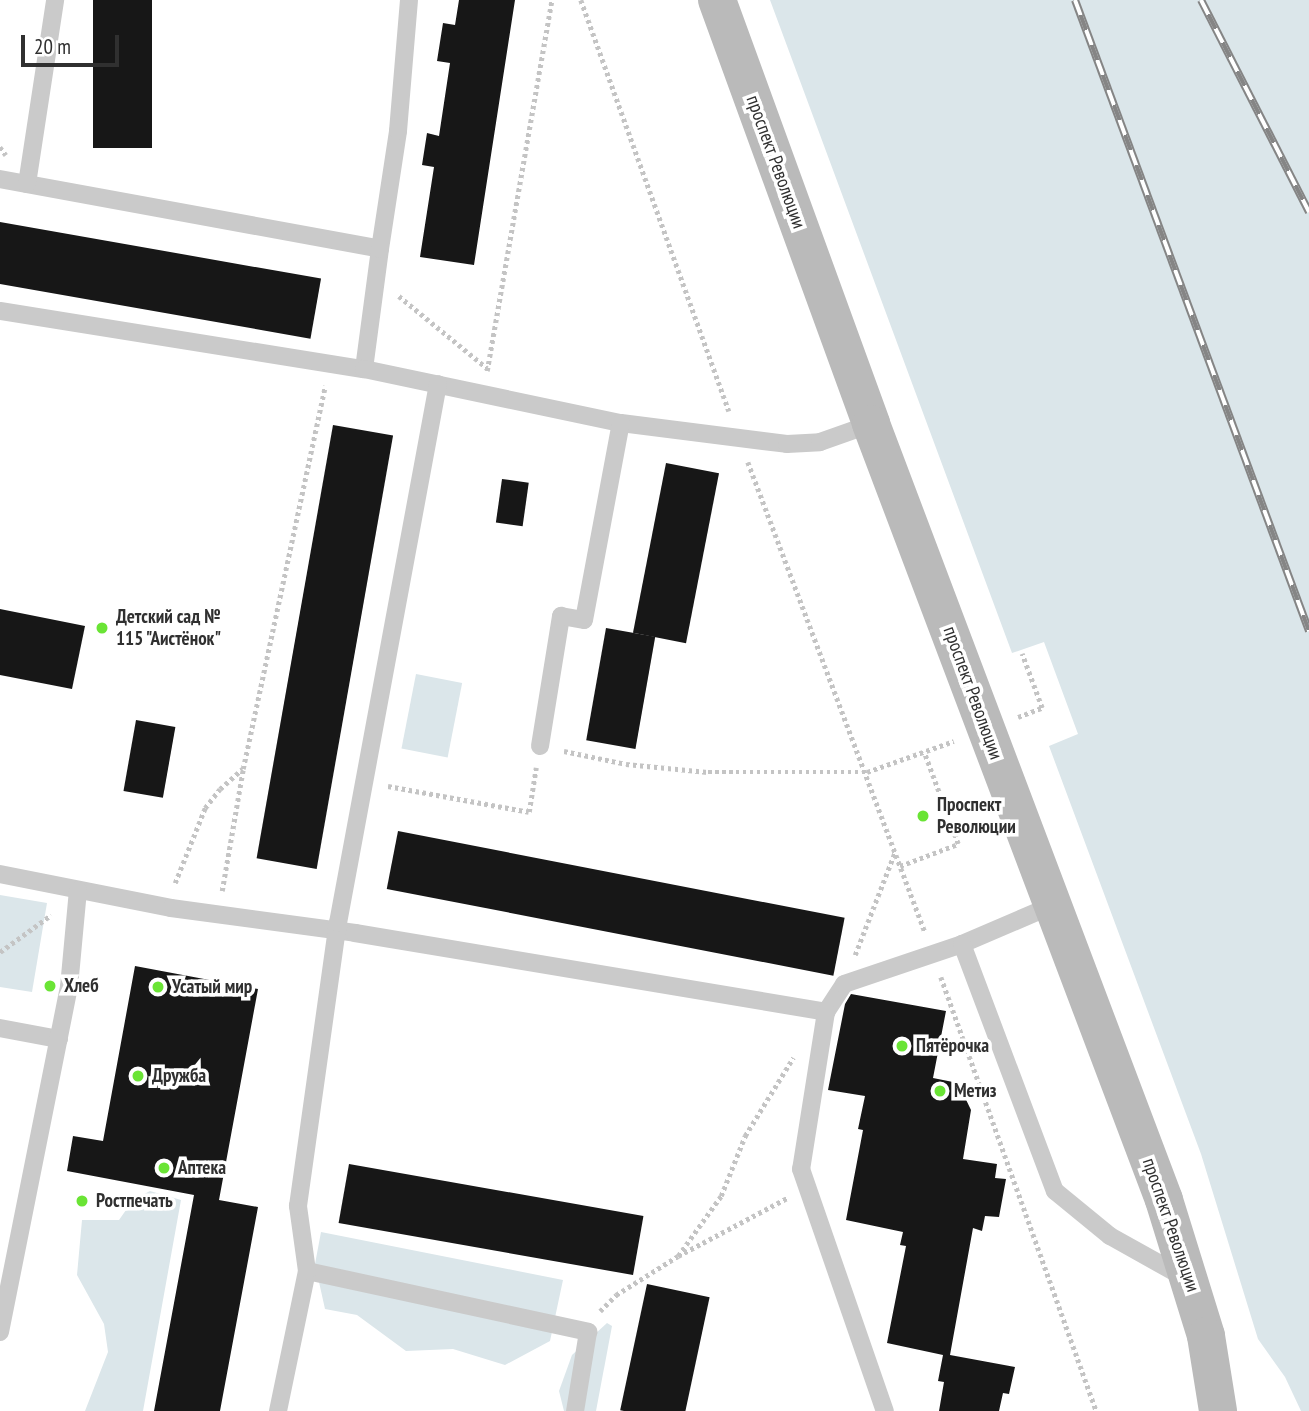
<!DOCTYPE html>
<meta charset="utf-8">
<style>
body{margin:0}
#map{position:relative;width:1309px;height:1411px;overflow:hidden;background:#fff;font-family:"PT Sans Narrow",sans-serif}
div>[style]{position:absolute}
.green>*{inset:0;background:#dbe6ea;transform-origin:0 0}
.building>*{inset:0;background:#171717;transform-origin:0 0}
.path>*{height:4.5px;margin-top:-2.25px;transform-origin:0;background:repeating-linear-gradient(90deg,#c4c4c4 0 3.5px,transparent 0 7px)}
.service>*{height:18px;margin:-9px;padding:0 9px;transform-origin:9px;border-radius:9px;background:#cacaca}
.secondary>*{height:38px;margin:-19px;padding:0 19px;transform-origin:19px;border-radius:19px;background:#bababa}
.rail>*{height:8px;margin-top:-4px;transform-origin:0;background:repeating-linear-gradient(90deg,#fff 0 16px,#858585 0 32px);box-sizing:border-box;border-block:2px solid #858585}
.dots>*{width:19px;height:19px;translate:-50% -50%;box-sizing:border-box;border:4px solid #fff;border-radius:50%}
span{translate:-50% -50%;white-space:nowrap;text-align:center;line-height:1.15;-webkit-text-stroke:7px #fff;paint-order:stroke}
.street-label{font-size:19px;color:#303030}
.poi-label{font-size:19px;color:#303030;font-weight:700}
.left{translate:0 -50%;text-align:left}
.scale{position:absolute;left:21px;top:35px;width:98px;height:32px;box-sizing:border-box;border:4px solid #303030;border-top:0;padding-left:9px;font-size:21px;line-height:24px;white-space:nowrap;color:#303030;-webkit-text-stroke:5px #fff;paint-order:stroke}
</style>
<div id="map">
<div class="green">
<i style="clip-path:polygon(770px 0,1309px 0,1309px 1411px,1301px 1411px,1285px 1377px,1258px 1339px,1201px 1154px,1049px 746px,1078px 734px,1044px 642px,1012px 653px)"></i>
<i style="left:416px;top:674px;width:47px;height:76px;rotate:11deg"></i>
<i style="clip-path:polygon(0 895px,47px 903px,32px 992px,0 987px)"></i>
<i style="clip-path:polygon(150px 1191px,181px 1200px,143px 1411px,85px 1411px,108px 1352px,104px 1324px,77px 1275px,82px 1220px,119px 1220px,133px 1200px)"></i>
<i style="clip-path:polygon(321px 1232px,563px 1280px,550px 1341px,505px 1365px,453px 1349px,406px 1351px,357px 1315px,325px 1309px,315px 1264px)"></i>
<i style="clip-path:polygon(607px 1323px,612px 1326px,596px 1411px,564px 1411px,559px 1391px,572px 1355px)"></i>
</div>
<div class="building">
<i style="left:93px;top:0;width:59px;height:148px"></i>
<i style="clip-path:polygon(459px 0,515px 0,474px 265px,420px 257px,434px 167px,422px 165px,427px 133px,439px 136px,450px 63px,437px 61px,443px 23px,455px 25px)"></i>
<i style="left:0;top:222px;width:326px;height:61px;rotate:10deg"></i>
<i style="left:333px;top:425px;width:61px;height:440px;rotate:10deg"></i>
<i style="left:666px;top:463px;width:54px;height:173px;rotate:11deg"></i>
<i style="left:502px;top:479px;width:27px;height:44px;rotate:8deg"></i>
<i style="clip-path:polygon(0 609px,85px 626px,72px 689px,0 675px)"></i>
<i style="left:606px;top:628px;width:50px;height:114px;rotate:10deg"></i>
<i style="left:136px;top:720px;width:40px;height:72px;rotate:10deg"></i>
<i style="left:398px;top:831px;width:455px;height:59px;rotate:11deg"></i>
<i style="clip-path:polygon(135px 966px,258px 989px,219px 1200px,258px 1207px,220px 1411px,154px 1411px,194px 1195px,67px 1171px,73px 1136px,103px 1141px)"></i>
<i style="clip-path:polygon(851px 994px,946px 1011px,933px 1078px,958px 1083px,971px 1110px,963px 1159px,997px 1164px,995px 1178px,1006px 1179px,999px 1217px,985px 1216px,982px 1231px,973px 1228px,950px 1355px,1015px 1367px,1009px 1394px,1003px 1393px,999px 1411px,939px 1411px,944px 1382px,938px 1381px,943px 1355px,887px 1343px,906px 1246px,900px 1245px,903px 1232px,846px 1220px,863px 1130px,858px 1129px,865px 1096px,828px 1090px,845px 1004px)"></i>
<i style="left:349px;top:1164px;width:299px;height:60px;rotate:10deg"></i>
<i style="left:647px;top:1284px;width:64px;height:129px;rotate:12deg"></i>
</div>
<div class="path">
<i style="left:581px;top:0;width:437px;rotate:70.2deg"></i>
<i style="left:0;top:147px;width:10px;rotate:53deg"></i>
<i style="left:399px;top:296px;width:114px;rotate:39.3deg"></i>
<i style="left:487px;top:371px;width:377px;rotate:-80.1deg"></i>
<i style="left:748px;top:462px;width:502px;rotate:69.36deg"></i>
<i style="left:1018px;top:717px;width:26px;rotate:-21deg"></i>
<i style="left:1042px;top:708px;width:58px;rotate:-110.3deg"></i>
<i style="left:564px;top:751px;width:63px;rotate:11.8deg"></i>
<i style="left:626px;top:764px;width:82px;rotate:5.6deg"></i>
<i style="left:708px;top:772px;width:159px"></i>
<i style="left:867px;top:772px;width:92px;rotate:-19.6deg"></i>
<i style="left:388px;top:786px;width:143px;rotate:10.4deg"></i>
<i style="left:529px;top:812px;width:45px;rotate:-81deg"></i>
<i style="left:900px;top:866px;width:62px;rotate:-20.8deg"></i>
<i style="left:958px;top:844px;width:98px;rotate:-110.3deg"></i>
<i style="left:175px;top:883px;width:81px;rotate:-68.2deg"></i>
<i style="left:205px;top:808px;width:24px;rotate:-52deg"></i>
<i style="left:220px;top:789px;width:30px;rotate:-42deg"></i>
<i style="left:222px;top:891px;width:124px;rotate:-80.2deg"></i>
<i style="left:243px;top:769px;width:392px;rotate:-77.9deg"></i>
<i style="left:0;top:952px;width:63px;rotate:-36deg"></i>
<i style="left:855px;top:955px;width:110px;rotate:-68.8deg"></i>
<i style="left:941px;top:977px;width:461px;rotate:70.3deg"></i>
<i style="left:678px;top:1256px;width:74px;rotate:-54.4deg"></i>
<i style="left:721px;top:1196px;width:65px;rotate:-68.2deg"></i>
<i style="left:745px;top:1136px;width:92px;rotate:-58.4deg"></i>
<i style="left:600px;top:1311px;width:23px;rotate:-45deg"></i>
<i style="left:616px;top:1295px;width:73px;rotate:-32.2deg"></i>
<i style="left:678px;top:1256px;width:123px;rotate:-28deg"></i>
</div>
<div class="service">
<i style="left:0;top:179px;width:386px;rotate:10.4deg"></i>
<i style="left:380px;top:249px;width:121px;rotate:97.6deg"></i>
<i style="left:27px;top:184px;width:186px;rotate:-81.3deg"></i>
<i style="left:380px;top:249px;width:119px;rotate:-81.3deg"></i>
<i style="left:398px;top:131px;width:131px;rotate:-85.2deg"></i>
<i style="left:0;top:311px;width:369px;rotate:9.1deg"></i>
<i style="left:364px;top:369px;width:263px;rotate:11.9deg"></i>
<i style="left:621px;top:423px;width:167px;rotate:7.2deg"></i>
<i style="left:787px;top:444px;width:33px;rotate:-3deg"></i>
<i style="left:820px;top:442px;width:54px;rotate:-19.4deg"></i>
<i style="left:540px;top:746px;width:132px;rotate:-80.8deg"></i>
<i style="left:561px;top:616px;width:23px;rotate:10deg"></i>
<i style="left:584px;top:620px;width:200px;rotate:-79.4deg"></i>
<i style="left:0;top:874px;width:174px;rotate:11.2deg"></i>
<i style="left:171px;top:908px;width:186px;rotate:7.7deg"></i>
<i style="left:355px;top:933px;width:478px;rotate:9.5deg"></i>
<i style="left:826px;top:1012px;width:33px;rotate:-57deg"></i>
<i style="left:844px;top:984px;width:125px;rotate:-18.7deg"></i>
<i style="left:962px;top:944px;width:99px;rotate:-23.2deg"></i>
<i style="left:962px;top:944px;width:264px;rotate:69.4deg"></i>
<i style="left:1055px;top:1191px;width:71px;rotate:39.3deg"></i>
<i style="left:1110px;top:1236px;width:86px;rotate:29.2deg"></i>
<i style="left:826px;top:1012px;width:159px;rotate:99deg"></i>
<i style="left:801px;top:1169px;width:256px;rotate:70.9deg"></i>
<i style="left:0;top:1028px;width:60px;rotate:10.6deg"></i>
<i style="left:307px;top:1271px;width:288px;rotate:12.2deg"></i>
<i style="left:588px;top:1332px;width:80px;rotate:99.3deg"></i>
<i style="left:0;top:1332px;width:352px;rotate:-78.7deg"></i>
<i style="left:69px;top:987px;width:97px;rotate:-84.7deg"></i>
<i style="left:278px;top:1411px;width:143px;rotate:-78.3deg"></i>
<i style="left:307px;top:1271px;width:66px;rotate:-97.9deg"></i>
<i style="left:298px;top:1206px;width:286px;rotate:-82deg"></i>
<i style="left:338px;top:923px;width:548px;rotate:-79.49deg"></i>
</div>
<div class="secondary">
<i style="left:717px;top:0;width:451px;rotate:70deg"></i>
<i style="left:871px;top:424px;width:829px;rotate:69.31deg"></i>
<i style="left:1164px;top:1200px;width:142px;rotate:72.8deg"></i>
<i style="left:1206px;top:1336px;width:76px;rotate:80.9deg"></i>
</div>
<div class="rail">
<i style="left:1075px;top:0;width:673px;rotate:69.65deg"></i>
<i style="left:1201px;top:0;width:238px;rotate:63deg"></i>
</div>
<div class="dots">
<i style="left:102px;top:628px;background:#6ae435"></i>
<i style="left:923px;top:816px;background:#6ae435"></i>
<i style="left:50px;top:986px;background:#6ae435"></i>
<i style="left:158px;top:987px;background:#6ae435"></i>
<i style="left:902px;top:1046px;background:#6ae435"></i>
<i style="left:138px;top:1076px;background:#6ae435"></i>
<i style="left:940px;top:1091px;background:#6ae435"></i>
<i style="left:164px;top:1168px;background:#6ae435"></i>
<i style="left:82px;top:1201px;background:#6ae435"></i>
</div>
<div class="street-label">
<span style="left:776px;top:162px;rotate:70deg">проспект Революции</span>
<span style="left:973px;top:693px;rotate:70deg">проспект Революции</span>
<span style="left:1171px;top:1225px;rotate:71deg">проспект Революции</span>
</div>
<div class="poi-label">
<span class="left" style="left:116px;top:628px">Детский сад №<br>115 "Аистёнок"</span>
<span class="left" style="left:937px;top:816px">Проспект<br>Революции</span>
<span class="left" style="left:64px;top:986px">Хлеб</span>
<span class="left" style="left:172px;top:987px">Усатый мир</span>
<span class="left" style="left:916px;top:1046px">Пятёрочка</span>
<span class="left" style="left:152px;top:1076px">Дружба</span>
<span class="left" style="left:954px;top:1091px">Метиз</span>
<span class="left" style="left:178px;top:1168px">Аптека</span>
<span class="left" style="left:96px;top:1201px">Ростпечать</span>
</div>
<div class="scale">20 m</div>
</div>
